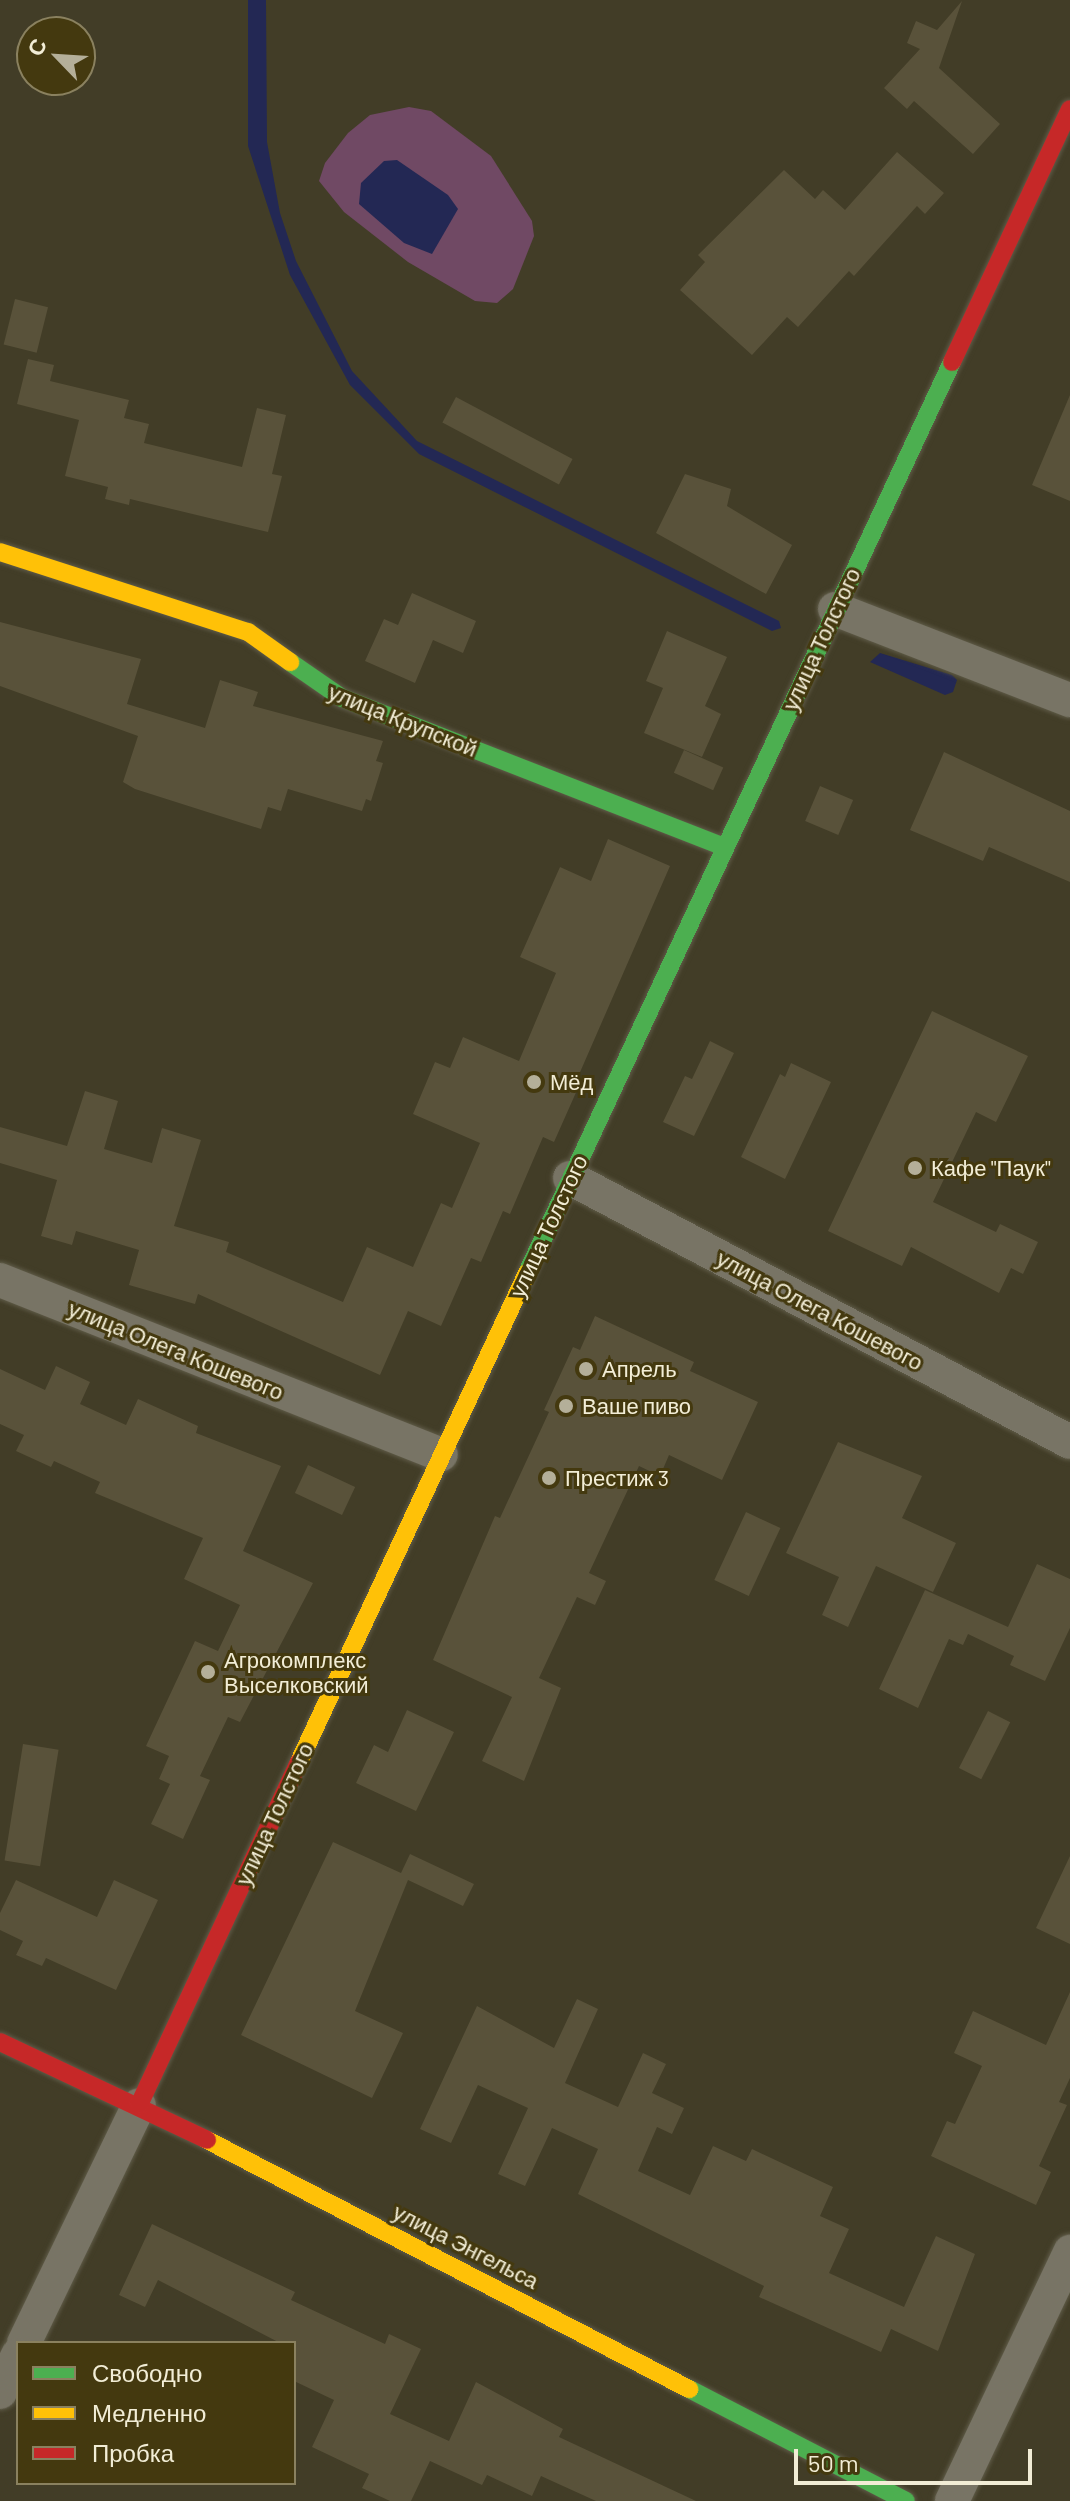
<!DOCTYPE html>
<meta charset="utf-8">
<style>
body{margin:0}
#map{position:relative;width:1070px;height:2501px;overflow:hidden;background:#423d27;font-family:Barlow,sans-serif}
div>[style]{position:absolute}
.green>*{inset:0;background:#704964}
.water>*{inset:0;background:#232854}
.building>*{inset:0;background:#59523a;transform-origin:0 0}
.roads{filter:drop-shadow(0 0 2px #5f5b48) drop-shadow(0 0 2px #5f5b48)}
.street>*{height:34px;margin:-17px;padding:0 17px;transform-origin:17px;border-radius:17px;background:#787465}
.fast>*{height:18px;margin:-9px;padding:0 9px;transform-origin:9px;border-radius:9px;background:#4caf50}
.slow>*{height:18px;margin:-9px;padding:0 9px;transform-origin:9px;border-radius:9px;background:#ffc107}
.jam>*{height:18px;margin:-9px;padding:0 9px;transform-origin:9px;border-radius:9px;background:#c62828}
.dots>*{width:22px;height:22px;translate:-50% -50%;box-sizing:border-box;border:4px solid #44390f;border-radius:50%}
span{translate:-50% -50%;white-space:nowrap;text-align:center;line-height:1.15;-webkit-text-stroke:6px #44390f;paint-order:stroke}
.street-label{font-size:22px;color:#f2edd6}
.poi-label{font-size:22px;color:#f2edd6}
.left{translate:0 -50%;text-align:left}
.legend{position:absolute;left:16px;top:2341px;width:280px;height:144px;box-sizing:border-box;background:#44390f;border:2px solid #8a815f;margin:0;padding:10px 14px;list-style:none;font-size:24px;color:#f2edd6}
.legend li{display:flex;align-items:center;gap:16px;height:40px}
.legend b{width:40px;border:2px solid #8a815f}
.north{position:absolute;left:16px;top:16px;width:80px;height:80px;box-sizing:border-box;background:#44390f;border:2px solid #8a815f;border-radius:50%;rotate:295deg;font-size:22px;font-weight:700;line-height:32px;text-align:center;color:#f2edd6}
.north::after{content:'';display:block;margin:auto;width:28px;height:36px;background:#b4af99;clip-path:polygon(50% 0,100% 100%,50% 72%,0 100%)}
.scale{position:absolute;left:794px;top:2449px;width:238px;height:36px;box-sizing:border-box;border:4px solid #f2edd6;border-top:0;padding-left:10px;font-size:24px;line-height:28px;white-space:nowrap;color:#f2edd6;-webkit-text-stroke:6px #44390f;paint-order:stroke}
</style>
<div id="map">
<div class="green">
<i style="clip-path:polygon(409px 107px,431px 111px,491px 156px,532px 221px,534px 236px,513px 289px,497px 303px,475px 301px,408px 262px,344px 212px,319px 181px,325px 163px,348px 133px,370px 115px)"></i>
</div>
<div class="water">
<i style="clip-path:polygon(248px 0,266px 0,267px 142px,280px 213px,296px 261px,352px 371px,417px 441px,779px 621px,781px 628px,772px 631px,754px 622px,419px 454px,350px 385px,290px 275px,248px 146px)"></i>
<i style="clip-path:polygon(397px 160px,448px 195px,458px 209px,432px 254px,404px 243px,359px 204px,361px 183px,384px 161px)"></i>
<i style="clip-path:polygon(880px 653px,952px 675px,957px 680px,953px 692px,945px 695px,870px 662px)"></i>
</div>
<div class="building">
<i style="clip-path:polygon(962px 1px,939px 68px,1000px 124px,973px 154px,914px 101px,907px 109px,884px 88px,920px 49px,907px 43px,916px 21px,937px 30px)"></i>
<i style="clip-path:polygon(897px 152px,944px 193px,925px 214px,917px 206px,854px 276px,849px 271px,798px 327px,787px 317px,752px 355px,680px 290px,705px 262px,698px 255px,784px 170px,815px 199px,823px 190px,845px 210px)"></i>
<i style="left:15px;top:299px;width:34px;height:47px;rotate:14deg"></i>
<i style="clip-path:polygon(28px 359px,54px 365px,50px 381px,129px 400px,124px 418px,149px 424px,144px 443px,242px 467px,257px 408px,286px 415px,272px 474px,282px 476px,268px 532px,130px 499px,129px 505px,105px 499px,108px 487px,65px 476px,79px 420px,17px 404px)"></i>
<i style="clip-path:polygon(1070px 395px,1070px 501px,1032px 485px)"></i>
<i style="left:456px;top:397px;width:132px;height:29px;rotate:28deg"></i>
<i style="clip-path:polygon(685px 474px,731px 489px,727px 506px,792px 545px,766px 594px,656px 533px)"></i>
<i style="clip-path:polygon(412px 593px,476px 621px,463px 653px,433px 640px,415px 683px,365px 661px,384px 619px,398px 625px)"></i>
<i style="clip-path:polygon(0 622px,141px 659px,127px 704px,205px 728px,220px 680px,258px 692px,253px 706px,383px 741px,376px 761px,383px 763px,371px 801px,366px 799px,362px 811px,288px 789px,281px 811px,268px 807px,261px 829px,135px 789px,123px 782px,138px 736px,0 686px)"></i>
<i style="clip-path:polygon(667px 631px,727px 657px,705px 706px,721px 714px,702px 757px,644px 733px,663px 688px,646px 681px)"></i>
<i style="left:684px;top:750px;width:43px;height:25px;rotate:24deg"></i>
<i style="clip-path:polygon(944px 752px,1070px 811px,1070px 882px,989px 847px,983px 861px,910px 830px)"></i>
<i style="left:820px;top:786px;width:36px;height:38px;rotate:23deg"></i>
<i style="clip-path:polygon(608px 839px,670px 866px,574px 1086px,578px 1088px,554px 1142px,543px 1137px,510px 1214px,503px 1211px,481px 1262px,471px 1258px,441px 1326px,408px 1311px,380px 1375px,198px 1294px,195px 1304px,129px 1285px,139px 1250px,76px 1231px,72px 1245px,41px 1236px,57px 1180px,0 1163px,0 1127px,67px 1146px,85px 1091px,118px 1101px,104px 1149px,152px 1163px,162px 1128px,201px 1140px,174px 1226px,229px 1242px,226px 1252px,343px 1302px,367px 1247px,413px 1267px,441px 1203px,452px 1208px,480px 1143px,413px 1114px,435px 1062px,450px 1068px,463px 1037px,519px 1061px,556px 973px,520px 957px,560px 867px,591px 881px)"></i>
<i style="clip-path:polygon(932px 1011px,1028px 1056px,996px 1122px,976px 1112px,933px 1202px,996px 1232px,1000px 1224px,1038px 1242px,1023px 1274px,1011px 1268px,999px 1293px,911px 1247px,902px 1266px,828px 1231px)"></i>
<i style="clip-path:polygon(710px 1041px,734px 1053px,694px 1136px,663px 1122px,685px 1076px,692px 1079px)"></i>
<i style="clip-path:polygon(791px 1063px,831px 1082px,785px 1179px,741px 1157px,780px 1074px,785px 1077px)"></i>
<i style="clip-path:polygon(595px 1316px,694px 1362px,690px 1371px,758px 1402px,722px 1480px,669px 1455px,660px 1476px,639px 1466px,589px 1573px,606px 1581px,595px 1605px,577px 1597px,539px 1678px,561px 1688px,524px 1781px,482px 1761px,512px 1697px,433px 1660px,495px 1516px,500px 1518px,549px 1412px,544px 1410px,573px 1347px,580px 1350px)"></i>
<i style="clip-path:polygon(56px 1366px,90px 1382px,80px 1404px,126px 1425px,138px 1399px,198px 1426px,196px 1433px,281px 1466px,243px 1551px,313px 1583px,240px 1722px,228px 1717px,200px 1776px,210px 1780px,183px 1839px,151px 1824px,170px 1784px,159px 1779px,169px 1756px,146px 1746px,195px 1641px,218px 1651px,240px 1605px,184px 1579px,203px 1538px,95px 1493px,100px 1482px,54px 1461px,51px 1467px,16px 1451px,24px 1435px,0 1424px,0 1369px,45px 1390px)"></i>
<i style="clip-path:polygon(838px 1442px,922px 1476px,902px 1518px,956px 1543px,933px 1592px,876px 1566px,848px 1627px,822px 1615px,839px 1577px,786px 1553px)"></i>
<i style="left:308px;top:1465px;width:52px;height:31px;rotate:25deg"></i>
<i style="left:746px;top:1512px;width:38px;height:75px;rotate:25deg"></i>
<i style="clip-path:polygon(1037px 1564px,1070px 1579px,1070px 1628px,1045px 1681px,1010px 1665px,1014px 1656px,968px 1634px,963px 1645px,949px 1639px,918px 1708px,879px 1689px,925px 1590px,1008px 1627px)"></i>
<i style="clip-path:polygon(407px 1710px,454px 1732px,416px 1811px,356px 1783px,374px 1745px,388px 1752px)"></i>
<i style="left:988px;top:1711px;width:25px;height:64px;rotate:27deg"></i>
<i style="left:23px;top:1744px;width:36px;height:118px;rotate:9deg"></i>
<i style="clip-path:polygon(333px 1842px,401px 1873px,410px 1854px,474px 1884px,463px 1906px,408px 1880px,355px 2011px,403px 2033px,372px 2098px,241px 2035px)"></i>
<i style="clip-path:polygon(1070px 1856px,1070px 1944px,1036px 1928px)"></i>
<i style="clip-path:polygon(16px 1880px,97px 1917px,114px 1880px,158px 1900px,116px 1990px,46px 1958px,42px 1966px,16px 1955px,23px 1941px,0 1930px,0 1913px)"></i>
<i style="clip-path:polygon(1070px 1992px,1070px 2078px,1059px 2102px,1067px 2105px,1039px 2166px,1051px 2172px,1036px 2205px,931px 2156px,947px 2121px,955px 2124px,982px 2066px,954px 2053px,973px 2011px,1046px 2045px)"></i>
<i style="clip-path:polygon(577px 1999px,598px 2009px,565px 2083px,618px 2107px,643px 2053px,666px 2064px,652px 2093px,684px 2108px,672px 2134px,657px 2127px,638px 2171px,690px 2195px,713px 2146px,746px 2161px,752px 2149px,833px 2187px,820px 2216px,849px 2229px,829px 2273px,904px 2307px,936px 2236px,975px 2254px,938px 2351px,891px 2329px,881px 2352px,759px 2297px,764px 2286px,578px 2194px,598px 2149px,552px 2128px,525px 2186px,498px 2174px,528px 2108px,478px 2085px,451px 2143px,420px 2129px,477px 2006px,554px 2048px)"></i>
<i style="clip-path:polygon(152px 2224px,295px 2292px,291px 2300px,385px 2344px,389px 2334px,421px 2349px,390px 2414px,449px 2441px,476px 2382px,563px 2429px,559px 2437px,696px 2501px,596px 2501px,541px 2476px,532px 2496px,487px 2475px,482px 2485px,430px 2461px,411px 2501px,390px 2501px,362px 2488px,369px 2474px,312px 2447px,334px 2400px,294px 2381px,294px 2343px,280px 2343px,158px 2280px,145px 2307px,119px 2295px)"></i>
</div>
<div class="roads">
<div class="street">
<i style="left:835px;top:609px;width:252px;rotate:21.2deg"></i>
<i style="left:570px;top:1178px;width:565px;rotate:27.83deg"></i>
<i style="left:0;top:1280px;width:474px;rotate:21.6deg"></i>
<i style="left:24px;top:2343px;width:264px;rotate:-64.2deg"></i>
<i style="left:0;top:2392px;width:41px;rotate:-64.1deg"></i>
<i style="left:952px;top:2501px;width:276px;rotate:-64.6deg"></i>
</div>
<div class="fast">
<i style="left:290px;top:662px;width:63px;rotate:34.7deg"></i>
<i style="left:342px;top:698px;width:410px;rotate:21.3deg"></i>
<i style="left:527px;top:1273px;width:1005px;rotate:-64.99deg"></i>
<i style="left:689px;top:2389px;width:244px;rotate:27.3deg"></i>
</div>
<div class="slow">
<i style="left:0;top:552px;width:261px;rotate:17.9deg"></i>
<i style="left:248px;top:632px;width:52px;rotate:35.5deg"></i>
<i style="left:299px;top:1762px;width:540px;rotate:-65deg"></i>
<i style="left:207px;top:2140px;width:543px;rotate:27.32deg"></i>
</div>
<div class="jam">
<i style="left:952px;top:362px;width:279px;rotate:-65deg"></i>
<i style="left:0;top:2042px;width:229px;rotate:25.3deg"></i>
<i style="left:139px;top:2105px;width:378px;rotate:-65deg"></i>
</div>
</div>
<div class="dots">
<i style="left:534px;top:1082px;background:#b4af99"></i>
<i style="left:915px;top:1168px;background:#b4af99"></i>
<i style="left:586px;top:1369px;background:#b4af99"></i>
<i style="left:566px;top:1406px;background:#b4af99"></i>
<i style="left:549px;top:1478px;background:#b4af99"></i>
<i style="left:208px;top:1672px;background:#b4af99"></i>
</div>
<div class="street-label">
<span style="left:821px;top:639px;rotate:-65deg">улица Толстого</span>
<span style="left:403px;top:720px;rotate:22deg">улица Крупской</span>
<span style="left:548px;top:1226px;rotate:-65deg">улица Толстого</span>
<span style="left:820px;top:1310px;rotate:28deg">улица Олега Кошевого</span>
<span style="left:176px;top:1350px;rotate:22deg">улица Олега Кошевого</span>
<span style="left:274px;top:1814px;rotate:-65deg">улица Толстого</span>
<span style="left:466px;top:2246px;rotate:27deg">улица Энгельса</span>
</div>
<div class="poi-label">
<span class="left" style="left:550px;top:1082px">Мёд</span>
<span class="left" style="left:931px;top:1168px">Кафе "Паук"</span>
<span class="left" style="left:602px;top:1369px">Апрель</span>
<span class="left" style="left:582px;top:1406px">Ваше пиво</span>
<span class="left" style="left:565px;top:1478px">Престиж 3</span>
<span class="left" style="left:224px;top:1672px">Агрокомплекс<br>Выселковский</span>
</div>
<ul class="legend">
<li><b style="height:10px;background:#4caf50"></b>Свободно</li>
<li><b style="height:10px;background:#ffc107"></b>Медленно</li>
<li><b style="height:10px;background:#c62828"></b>Пробка</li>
</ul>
<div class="north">С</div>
<div class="scale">50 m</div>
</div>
